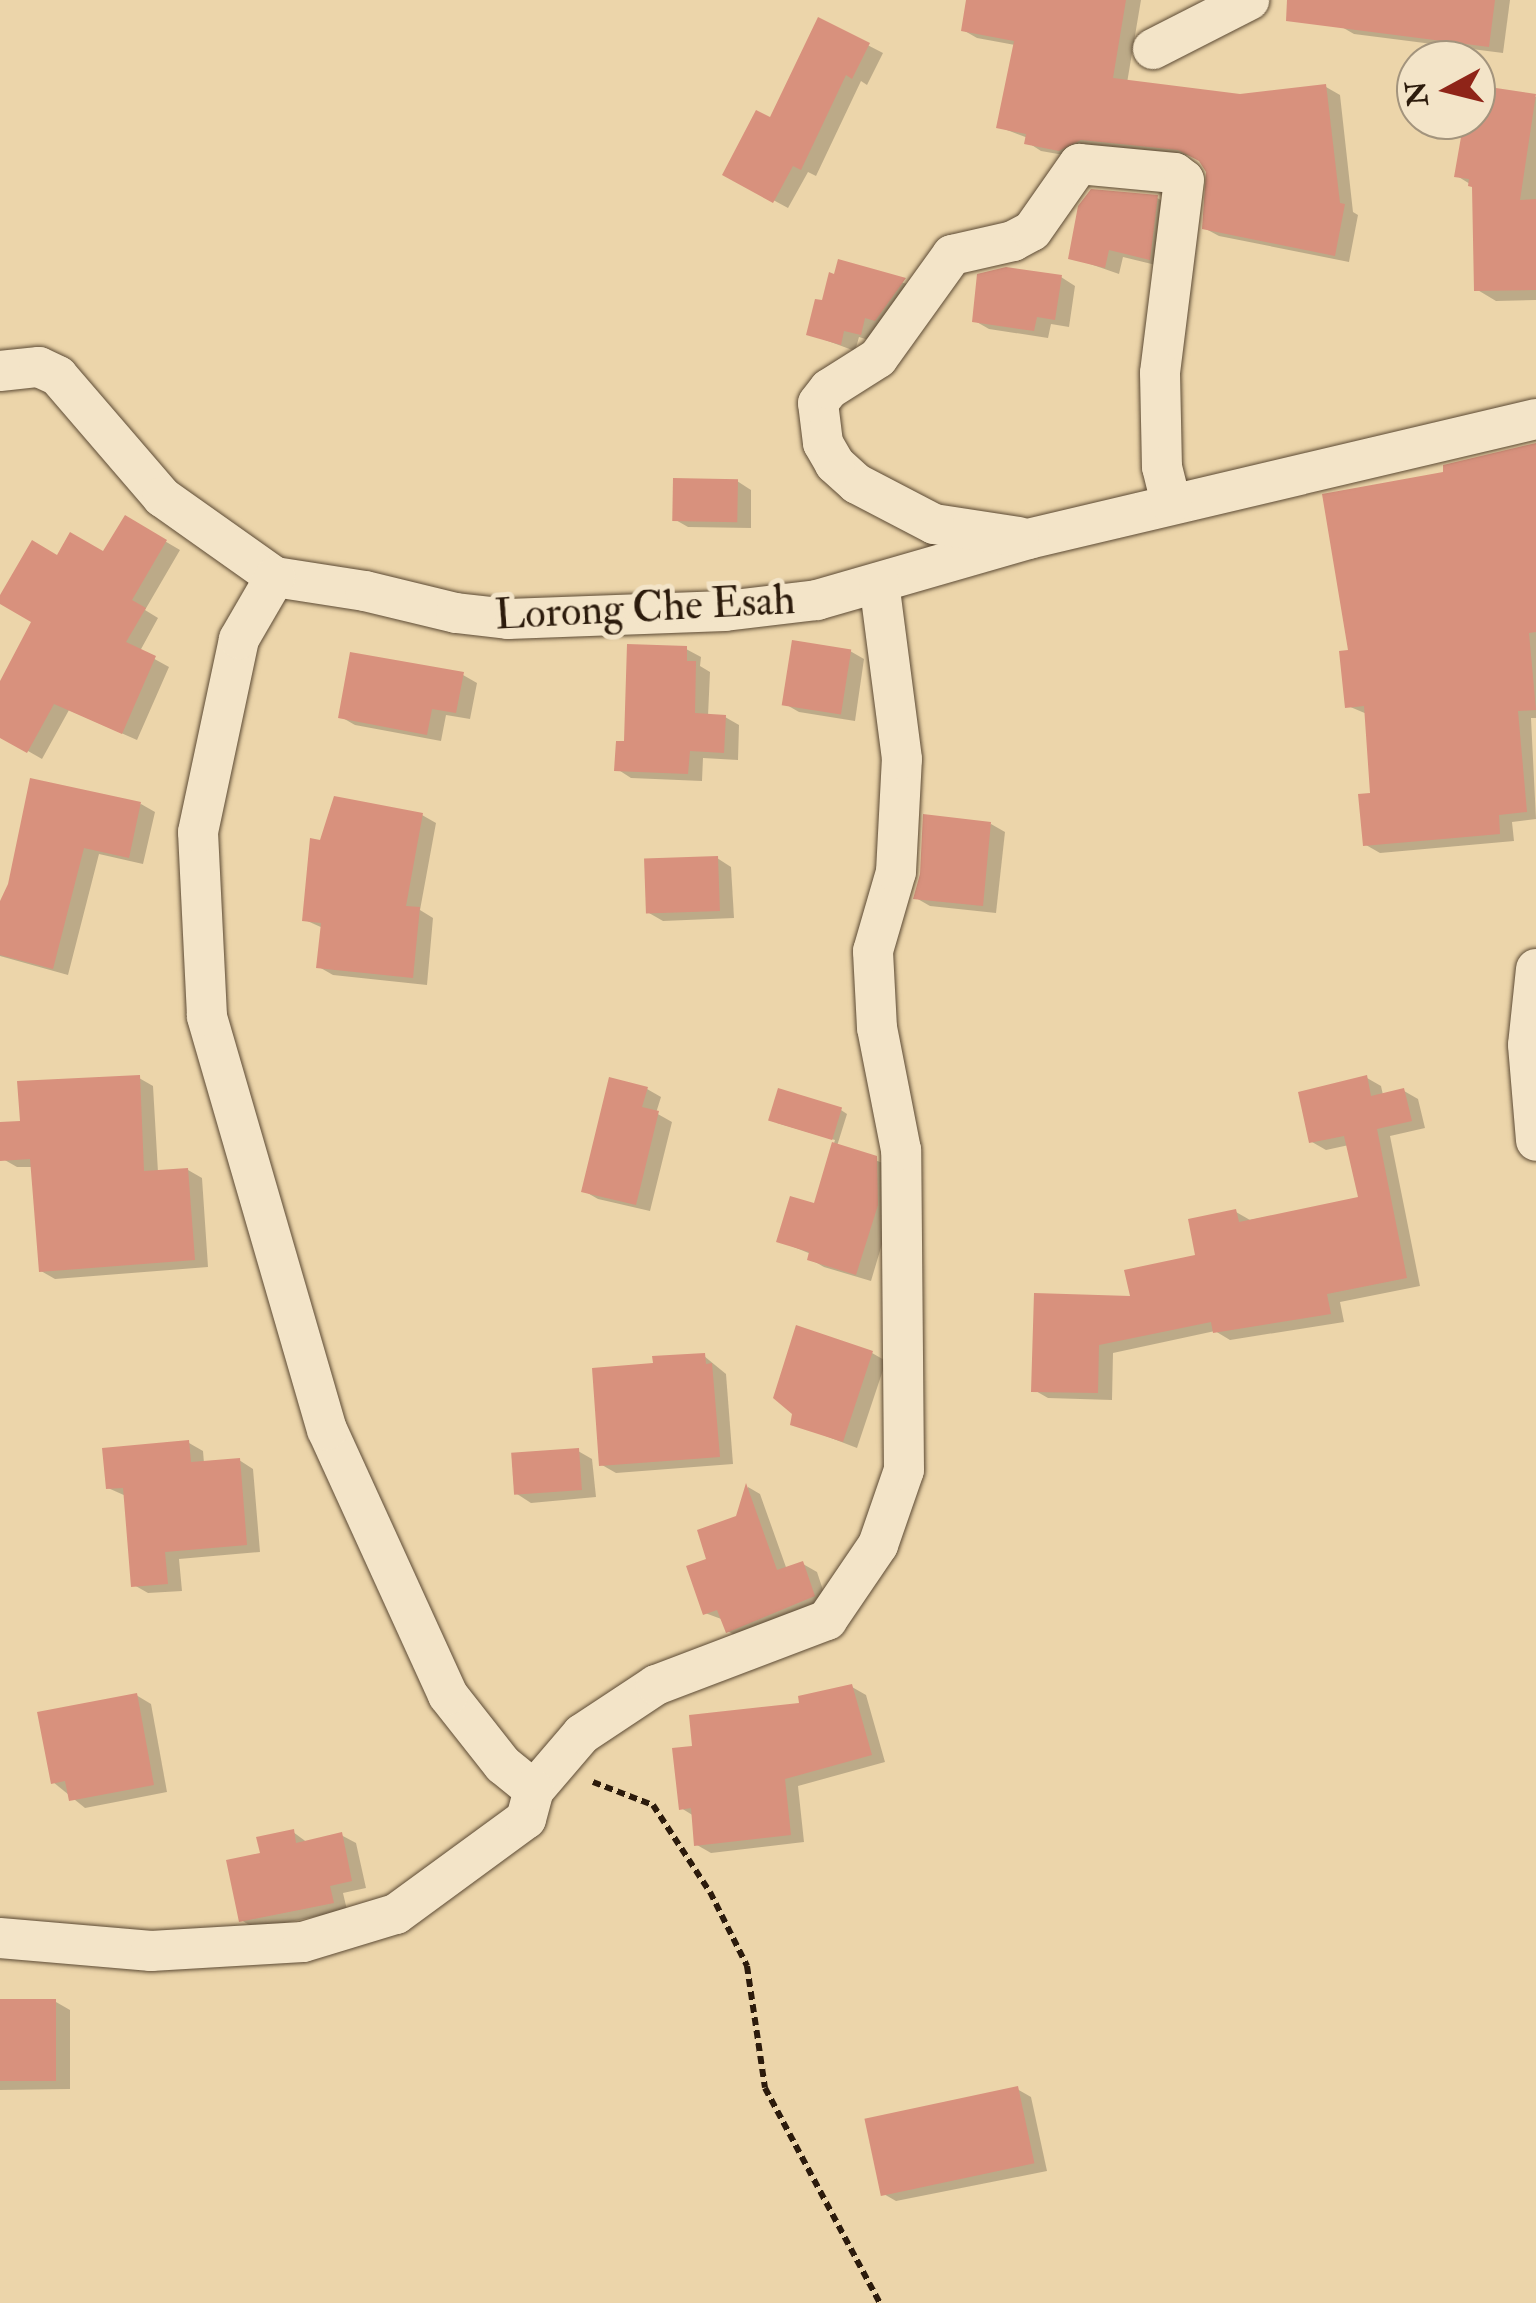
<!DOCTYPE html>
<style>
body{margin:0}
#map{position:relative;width:1536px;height:2303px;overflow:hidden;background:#ecd5aa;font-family:"IM FELL Double Pica",serif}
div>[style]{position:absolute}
.shadow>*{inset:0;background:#0003}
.building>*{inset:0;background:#d8917d;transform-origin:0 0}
.path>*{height:6px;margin-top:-3px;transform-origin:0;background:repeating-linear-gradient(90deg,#2c1b0c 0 8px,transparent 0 13px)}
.roads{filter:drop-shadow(0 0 2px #5c4a34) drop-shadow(0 0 2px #5c4a34)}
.street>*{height:40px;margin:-20px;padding:0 20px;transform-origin:20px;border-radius:20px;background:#f3e4c8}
span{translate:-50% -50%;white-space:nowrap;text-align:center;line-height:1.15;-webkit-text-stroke:10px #f3e4c8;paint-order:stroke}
.street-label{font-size:42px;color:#2c1b0c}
.north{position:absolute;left:1396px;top:40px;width:100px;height:100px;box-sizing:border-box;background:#f3e4c8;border:2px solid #a3947d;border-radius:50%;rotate:263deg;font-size:28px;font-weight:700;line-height:40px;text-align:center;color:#2c1b0c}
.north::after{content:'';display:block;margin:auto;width:35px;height:45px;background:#8f2418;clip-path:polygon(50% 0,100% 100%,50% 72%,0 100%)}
</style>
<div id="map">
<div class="shadow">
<i style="clip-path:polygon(969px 0,1141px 0,1127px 83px,1240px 96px,1326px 87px,1340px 95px,1353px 212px,1358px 215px,1349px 262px,1219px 236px,1204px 228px,1209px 171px,1195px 156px,1097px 147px,1075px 157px,1041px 151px,1027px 142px,1028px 138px,999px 127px,1015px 45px,977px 38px,963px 30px)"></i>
<i style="clip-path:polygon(1343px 0,1510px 0,1503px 53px,1354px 34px,1340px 26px)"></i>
<i style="clip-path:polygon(819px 20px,883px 53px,867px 85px,861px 81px,816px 176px,808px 172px,788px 208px,725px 174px,771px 120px)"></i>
<i style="clip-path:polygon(1476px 87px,1536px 97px,1536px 300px,1496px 301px,1476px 289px,1475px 187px,1457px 176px,1466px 120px,1476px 120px)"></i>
<i style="clip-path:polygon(1157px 198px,1172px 206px,1164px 267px,1123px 257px,1119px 274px,1070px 257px)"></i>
<i style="clip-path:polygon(840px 262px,919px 288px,875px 342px,859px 337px,855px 351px,809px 334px)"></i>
<i style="clip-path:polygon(1061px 277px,1075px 286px,1069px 327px,1051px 324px,1048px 338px,989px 329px,975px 321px)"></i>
<i style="clip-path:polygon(1536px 447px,1536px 718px,1531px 718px,1536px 819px,1512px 822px,1514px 841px,1380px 853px,1366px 845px,1372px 795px,1367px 714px,1348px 706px,1351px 652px,1446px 474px)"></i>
<i style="clip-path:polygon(737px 481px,751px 490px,751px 528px,688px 527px,674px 519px)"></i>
<i style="clip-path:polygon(139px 526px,180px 550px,145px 610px,158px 618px,140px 651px,169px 667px,137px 740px,69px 710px,42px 759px,0 735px,0 686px,35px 621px,0 600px,58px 558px,104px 554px)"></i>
<i style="clip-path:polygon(686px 649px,701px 657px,700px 666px,710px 672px,708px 716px,725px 717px,739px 725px,738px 760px,703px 758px,702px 781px,631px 778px,617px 769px,626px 743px)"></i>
<i style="clip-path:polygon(850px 651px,864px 659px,855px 721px,799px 712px,785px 704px)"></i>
<i style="clip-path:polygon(463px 675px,477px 683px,470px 719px,446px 715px,441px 741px,355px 725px,341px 717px)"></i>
<i style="clip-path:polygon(141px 804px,155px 812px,143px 864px,99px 854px,68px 975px,0 956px,0 918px,10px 885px)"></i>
<i style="clip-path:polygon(422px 815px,436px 823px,420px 910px,433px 918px,427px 985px,333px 975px,319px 967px,323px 928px,305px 920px,321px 843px)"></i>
<i style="clip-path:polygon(991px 824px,1005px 832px,996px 913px,930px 906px,916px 898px)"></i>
<i style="clip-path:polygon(717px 858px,731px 867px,734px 918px,663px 921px,649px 913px)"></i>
<i style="clip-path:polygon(139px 1078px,153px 1086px,158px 1172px,188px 1170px,202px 1178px,208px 1267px,55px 1279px,41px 1271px,33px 1167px,17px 1167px,3px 1159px,22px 1124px)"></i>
<i style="clip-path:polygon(1367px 1078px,1381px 1086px,1383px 1095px,1404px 1091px,1418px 1099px,1425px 1128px,1390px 1136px,1420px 1286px,1340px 1302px,1344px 1322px,1230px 1340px,1215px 1331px,1113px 1353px,1112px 1400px,1048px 1398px,1034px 1390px,1133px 1298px,1198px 1257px,1236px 1212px,1250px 1220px,1361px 1199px,1349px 1145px,1326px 1150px,1312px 1142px)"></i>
<i style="clip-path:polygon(647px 1089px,661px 1097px,656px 1113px,672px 1122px,650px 1211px,598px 1199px,584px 1191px)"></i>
<i style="clip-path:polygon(841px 1110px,847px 1114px,837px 1146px,891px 1166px,891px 1214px,871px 1281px,824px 1267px,810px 1259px,811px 1254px,779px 1241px,815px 1206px,835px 1140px,777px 1123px)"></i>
<i style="clip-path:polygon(872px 1353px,886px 1361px,857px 1448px,792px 1423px)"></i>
<i style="clip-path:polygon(704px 1356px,726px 1374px,733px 1464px,616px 1473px,602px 1465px)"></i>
<i style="clip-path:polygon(189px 1443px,203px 1451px,204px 1463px,239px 1460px,253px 1469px,260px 1552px,179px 1559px,182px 1591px,148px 1593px,134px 1585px,126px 1496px,108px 1488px)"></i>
<i style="clip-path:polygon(578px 1451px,592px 1459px,596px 1497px,531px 1503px,517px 1494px)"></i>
<i style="clip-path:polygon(748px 1487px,760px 1494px,787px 1570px,803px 1564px,817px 1572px,828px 1605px,742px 1640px,728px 1631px,724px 1620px,705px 1613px,709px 1560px,738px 1518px)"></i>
<i style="clip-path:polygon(852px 1687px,866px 1695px,885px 1762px,798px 1786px,804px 1842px,711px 1853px,697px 1845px,694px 1816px,681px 1808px,694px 1748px)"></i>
<i style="clip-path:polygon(136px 1695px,151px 1704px,167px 1792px,85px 1808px,53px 1782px)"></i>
<i style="clip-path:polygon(293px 1832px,308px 1843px,341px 1835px,356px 1843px,366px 1888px,343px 1893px,347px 1910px,256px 1929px,241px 1920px,262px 1854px)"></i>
<i style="clip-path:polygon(56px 2002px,70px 2010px,70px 2089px,0 2090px,0 2010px)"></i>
<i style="clip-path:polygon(1017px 2089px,1031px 2097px,1047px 2171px,896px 2201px,882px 2193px)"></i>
</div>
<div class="building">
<i style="clip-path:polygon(966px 0,1126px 0,1113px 78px,1240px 94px,1326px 84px,1340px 203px,1345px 204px,1335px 256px,1202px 229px,1206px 172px,1199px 161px,1178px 150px,1081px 140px,1059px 151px,1024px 144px,1026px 134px,996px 128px,1014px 41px,961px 31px)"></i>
<i style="clip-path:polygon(1287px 0,1495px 0,1489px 47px,1286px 21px)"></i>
<i style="clip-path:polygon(818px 17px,870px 43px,852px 79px,846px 75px,801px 170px,793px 166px,773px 203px,722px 175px,756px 110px,770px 117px)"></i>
<i style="clip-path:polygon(1476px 85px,1536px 94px,1520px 200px,1536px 199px,1536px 290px,1474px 291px,1472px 187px,1468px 186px,1469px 179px,1454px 177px,1464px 120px,1476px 120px)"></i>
<i style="clip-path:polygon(1091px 189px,1158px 195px,1150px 260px,1109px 250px,1105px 268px,1068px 259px,1078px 206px)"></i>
<i style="clip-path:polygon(838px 259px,906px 278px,875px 321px,865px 318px,861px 335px,844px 331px,841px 345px,806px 335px,815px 299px,822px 300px,829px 272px,834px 274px)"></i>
<i style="clip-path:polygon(1006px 267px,1062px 275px,1055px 320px,1037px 317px,1034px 331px,972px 322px,977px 274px)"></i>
<i style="clip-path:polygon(1536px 443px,1536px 632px,1529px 633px,1536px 710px,1518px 711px,1527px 812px,1499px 815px,1500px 834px,1363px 846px,1358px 794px,1370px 793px,1364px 706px,1345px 708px,1339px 651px,1348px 650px,1322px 494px,1443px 472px,1443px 465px)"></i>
<i style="left:673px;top:478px;width:65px;height:43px;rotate:1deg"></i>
<i style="clip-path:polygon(125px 515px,167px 540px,132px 600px,146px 608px,126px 642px,156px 656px,122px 734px,54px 704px,27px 753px,0 738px,0 681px,31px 622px,0 604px,0 595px,32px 540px,57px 555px,70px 532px,103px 551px)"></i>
<i style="left:792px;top:640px;width:60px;height:66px;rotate:9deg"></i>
<i style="clip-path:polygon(627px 644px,687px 646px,687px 661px,696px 661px,695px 713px,726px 715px,724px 753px,690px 751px,688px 774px,614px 771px,616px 741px,624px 741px)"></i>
<i style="clip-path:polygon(350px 652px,464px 672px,456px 713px,432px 709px,427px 735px,338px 718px)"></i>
<i style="clip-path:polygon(30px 778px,141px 802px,129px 858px,84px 848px,53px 969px,0 955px,0 901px,8px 884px)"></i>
<i style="clip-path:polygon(334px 796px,423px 813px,406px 906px,420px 907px,413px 978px,316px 968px,321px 923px,302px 921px,310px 838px,320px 840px)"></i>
<i style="clip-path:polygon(923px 814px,991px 822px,983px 906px,913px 899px,920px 874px)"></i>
<i style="left:718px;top:856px;width:55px;height:74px;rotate:88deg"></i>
<i style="clip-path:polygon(140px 1075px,144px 1171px,188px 1168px,195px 1260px,39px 1272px,30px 1159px,0 1161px,0 1122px,20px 1121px,17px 1081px)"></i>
<i style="clip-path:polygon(1367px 1075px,1371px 1096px,1404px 1088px,1412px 1121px,1377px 1129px,1407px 1278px,1327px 1294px,1331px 1314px,1213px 1333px,1211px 1322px,1099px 1345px,1098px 1393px,1031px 1392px,1034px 1293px,1130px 1296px,1124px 1270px,1195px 1255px,1188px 1219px,1236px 1209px,1239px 1222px,1358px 1197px,1344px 1136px,1309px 1143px,1298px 1092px)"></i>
<i style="clip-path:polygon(609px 1077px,648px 1087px,642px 1107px,659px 1111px,636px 1205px,581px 1192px)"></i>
<i style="left:778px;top:1088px;width:67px;height:34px;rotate:17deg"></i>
<i style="clip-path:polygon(832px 1142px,877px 1156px,878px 1205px,856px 1275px,807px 1260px,809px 1252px,776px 1242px,790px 1196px,814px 1203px)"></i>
<i style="clip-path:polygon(796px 1325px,873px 1351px,843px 1442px,790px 1425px,792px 1414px,773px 1398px)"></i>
<i style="clip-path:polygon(705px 1353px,706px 1364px,712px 1363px,720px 1457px,599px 1466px,592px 1368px,653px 1363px,652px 1356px)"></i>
<i style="clip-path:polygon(189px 1440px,191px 1462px,240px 1458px,247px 1545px,165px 1552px,168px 1584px,131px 1587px,123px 1488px,106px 1489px,102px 1448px)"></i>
<i style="left:579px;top:1448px;width:42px;height:68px;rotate:86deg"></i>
<i style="clip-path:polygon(746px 1483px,777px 1570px,803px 1561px,815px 1596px,726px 1633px,717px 1610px,703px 1615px,686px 1566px,706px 1559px,697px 1530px,736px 1516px)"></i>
<i style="clip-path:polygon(852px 1684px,872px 1755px,785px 1779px,791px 1835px,694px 1846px,691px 1808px,679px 1810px,672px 1748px,692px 1746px,689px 1715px,799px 1703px,798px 1696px)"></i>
<i style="clip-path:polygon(137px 1693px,154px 1785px,69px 1801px,65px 1781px,51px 1784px,37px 1712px)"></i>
<i style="clip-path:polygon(294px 1829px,296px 1843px,342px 1832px,352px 1881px,330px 1886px,334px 1903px,239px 1922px,226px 1860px,260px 1853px,256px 1837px)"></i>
<i style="left:0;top:1999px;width:56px;height:82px"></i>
<i style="left:1018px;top:2086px;width:79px;height:157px;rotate:78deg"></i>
</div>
<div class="path">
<i style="left:593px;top:1782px;width:64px;rotate:21deg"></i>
<i style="left:653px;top:1805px;width:104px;rotate:56.8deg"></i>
<i style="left:710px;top:1892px;width:83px;rotate:63.4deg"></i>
<i style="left:747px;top:1966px;width:123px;rotate:81.6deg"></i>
<i style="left:765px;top:2088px;width:244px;rotate:61.9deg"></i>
</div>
<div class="roads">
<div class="street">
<i style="left:1153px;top:49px;width:108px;rotate:-27deg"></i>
<i style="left:0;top:371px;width:39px;rotate:-6deg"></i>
<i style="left:39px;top:367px;width:21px;rotate:25deg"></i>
<i style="left:58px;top:376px;width:160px;rotate:49.3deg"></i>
<i style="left:162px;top:497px;width:138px;rotate:35.3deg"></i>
<i style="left:275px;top:577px;width:91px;rotate:8.8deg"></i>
<i style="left:365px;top:591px;width:94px;rotate:13.6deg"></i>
<i style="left:456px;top:613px;width:52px;rotate:6.6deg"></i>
<i style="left:508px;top:619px;width:217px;rotate:-2.1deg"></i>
<i style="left:725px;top:611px;width:93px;rotate:-6.8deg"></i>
<i style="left:817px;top:600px;width:220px;rotate:-16.1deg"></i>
<i style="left:1028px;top:539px;width:522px;rotate:-13.29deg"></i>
<i style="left:1019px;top:537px;width:86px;rotate:-171.3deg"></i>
<i style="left:934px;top:524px;width:87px;rotate:-152.5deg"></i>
<i style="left:857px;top:484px;width:30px;rotate:-138deg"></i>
<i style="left:835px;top:464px;width:24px;rotate:-120deg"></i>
<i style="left:823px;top:443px;width:40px;rotate:-97.1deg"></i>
<i style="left:818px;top:403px;width:18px;rotate:-52deg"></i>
<i style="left:829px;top:389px;width:58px;rotate:-32.3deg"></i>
<i style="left:878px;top:358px;width:127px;rotate:-54.3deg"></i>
<i style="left:952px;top:255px;width:63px;rotate:-12.9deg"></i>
<i style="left:1013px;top:241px;width:21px;rotate:-28deg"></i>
<i style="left:1032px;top:231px;width:82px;rotate:-55deg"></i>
<i style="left:1079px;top:164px;width:96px;rotate:5.4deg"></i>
<i style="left:1175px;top:173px;width:11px;rotate:38deg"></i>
<i style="left:1184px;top:180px;width:194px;rotate:97.1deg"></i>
<i style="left:1160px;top:373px;width:94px;rotate:88.8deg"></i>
<i style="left:1162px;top:467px;width:38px;rotate:76deg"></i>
<i style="left:1536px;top:969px;width:76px;rotate:96deg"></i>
<i style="left:1528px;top:1045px;width:96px;rotate:85.2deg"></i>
<i style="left:534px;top:1790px;width:74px;rotate:-49.4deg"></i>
<i style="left:582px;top:1734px;width:89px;rotate:-33.5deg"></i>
<i style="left:656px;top:1685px;width:183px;rotate:-20.8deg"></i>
<i style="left:827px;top:1620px;width:91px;rotate:-55.8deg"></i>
<i style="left:878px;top:1545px;width:79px;rotate:-70.9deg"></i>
<i style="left:904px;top:1470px;width:320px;rotate:-90.5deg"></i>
<i style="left:901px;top:1150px;width:124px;rotate:-101.1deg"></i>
<i style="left:877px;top:1028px;width:77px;rotate:-93deg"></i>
<i style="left:873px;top:951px;width:82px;rotate:-73.8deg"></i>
<i style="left:896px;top:872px;width:113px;rotate:-87deg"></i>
<i style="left:902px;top:759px;width:177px;rotate:-97.4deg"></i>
<i style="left:0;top:1938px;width:152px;rotate:4.9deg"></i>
<i style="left:151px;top:1951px;width:152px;rotate:-3.4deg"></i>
<i style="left:303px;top:1942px;width:97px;rotate:-16.8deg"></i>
<i style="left:396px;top:1914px;width:161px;rotate:-36.2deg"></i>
<i style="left:526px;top:1819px;width:30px;rotate:-75deg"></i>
<i style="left:534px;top:1790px;width:40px;rotate:-141deg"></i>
<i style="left:503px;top:1765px;width:89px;rotate:-128.2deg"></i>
<i style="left:448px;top:1695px;width:291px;rotate:-114.5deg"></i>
<i style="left:327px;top:1430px;width:431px;rotate:-106.2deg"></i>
<i style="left:207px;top:1016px;width:184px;rotate:-92.8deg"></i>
<i style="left:198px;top:832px;width:197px;rotate:-78deg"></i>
<i style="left:239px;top:639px;width:72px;rotate:-59.9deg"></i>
</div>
</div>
<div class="street-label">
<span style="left:645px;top:608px;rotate:-3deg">Lorong Che Esah</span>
</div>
<div class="north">N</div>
</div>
